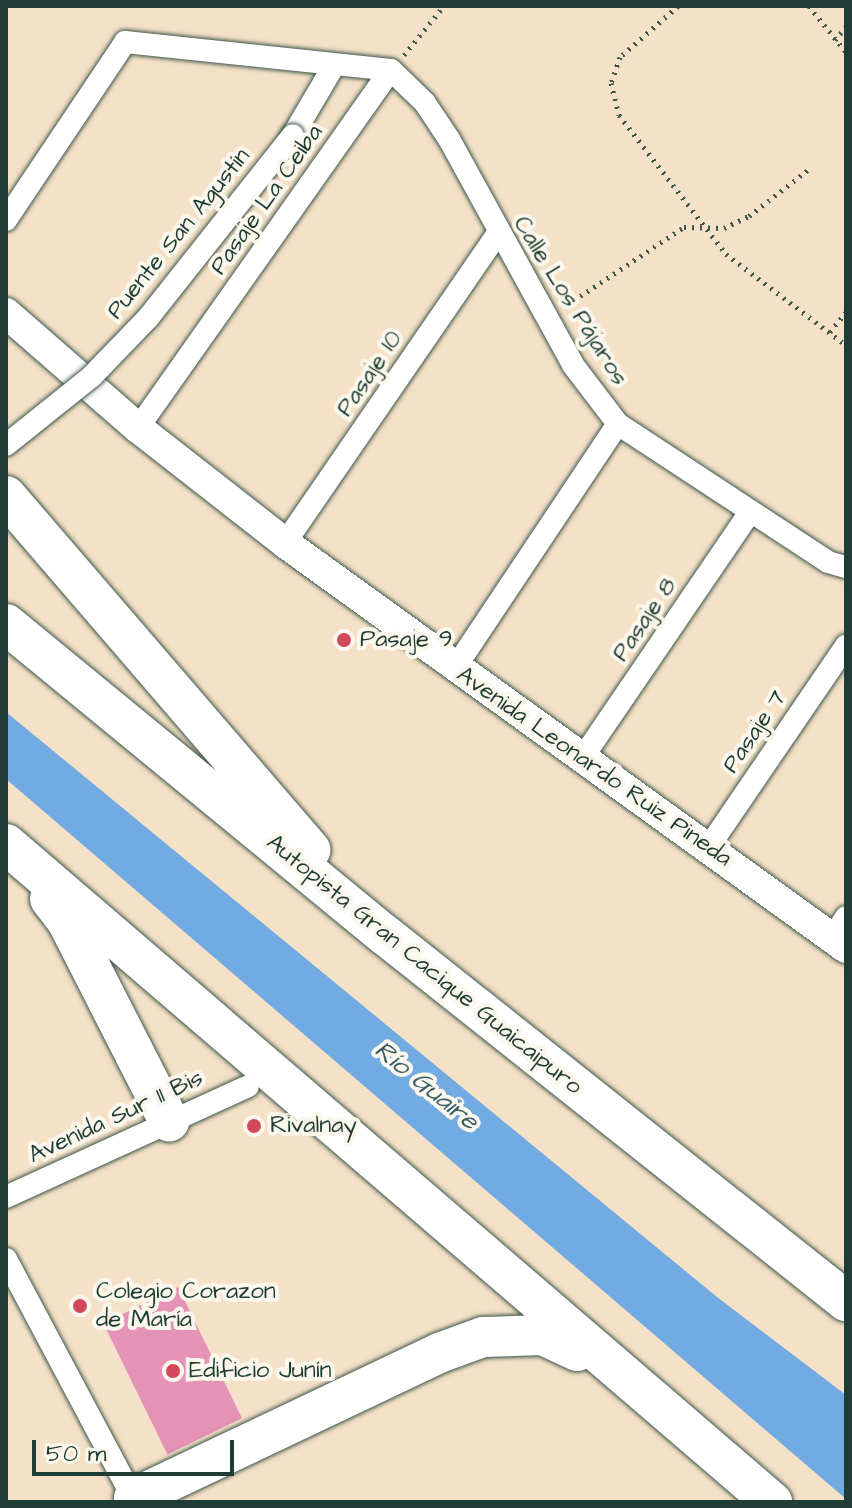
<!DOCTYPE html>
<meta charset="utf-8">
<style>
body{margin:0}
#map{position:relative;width:852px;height:1508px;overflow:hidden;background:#f4e1c7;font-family:"Architects Daughter",sans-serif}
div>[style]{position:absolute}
.water>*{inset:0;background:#71abe1}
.building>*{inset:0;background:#e492b6;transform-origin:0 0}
.path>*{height:5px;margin-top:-2.5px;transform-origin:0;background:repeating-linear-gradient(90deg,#3f564a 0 2px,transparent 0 8px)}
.roads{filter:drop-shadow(0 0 2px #3f564a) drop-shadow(0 0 2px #3f564a)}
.street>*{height:22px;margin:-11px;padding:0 11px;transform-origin:11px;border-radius:11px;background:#fff}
.secondary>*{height:30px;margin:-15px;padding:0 15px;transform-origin:15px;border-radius:15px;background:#fff}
.highway>*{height:40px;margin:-20px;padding:0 20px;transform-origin:20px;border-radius:20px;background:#fff}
.bridges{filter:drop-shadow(0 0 2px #3f564a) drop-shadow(0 0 2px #3f564a)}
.street-bridge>*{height:22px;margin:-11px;padding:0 11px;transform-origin:11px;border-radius:11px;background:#fff}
.dots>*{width:22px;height:22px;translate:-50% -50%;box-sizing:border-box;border:4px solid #fbf7ec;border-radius:50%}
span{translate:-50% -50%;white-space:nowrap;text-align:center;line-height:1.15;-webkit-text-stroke:8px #fbf7ec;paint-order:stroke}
.street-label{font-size:24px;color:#1f3d34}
.poi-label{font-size:24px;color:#1f3d34}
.left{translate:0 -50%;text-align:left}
.water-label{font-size:26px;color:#385e68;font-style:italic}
.frame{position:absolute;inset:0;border:8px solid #1f3d34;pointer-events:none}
.scale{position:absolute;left:32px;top:1440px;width:202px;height:36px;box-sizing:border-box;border:4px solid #1f3d34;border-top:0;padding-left:10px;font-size:24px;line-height:28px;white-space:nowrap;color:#1f3d34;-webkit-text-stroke:6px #fbf7ec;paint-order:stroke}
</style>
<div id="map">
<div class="water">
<i style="clip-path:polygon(6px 712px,717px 1297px,846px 1395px,846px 1499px,6px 779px)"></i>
</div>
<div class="building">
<i style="left:178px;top:1287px;width:146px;height:83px;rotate:64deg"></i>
</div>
<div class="path">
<i style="left:678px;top:6px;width:77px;rotate:138.7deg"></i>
<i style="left:620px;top:57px;width:28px;rotate:109deg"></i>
<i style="left:611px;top:83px;width:33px;rotate:76deg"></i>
<i style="left:619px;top:115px;width:175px;rotate:52.4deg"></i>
<i style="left:726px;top:254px;width:151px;rotate:37.2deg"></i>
<i style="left:809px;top:6px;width:59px;rotate:51.2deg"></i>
<i style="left:835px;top:40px;width:17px;rotate:-50deg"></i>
<i style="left:404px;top:55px;width:63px;rotate:-50.8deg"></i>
<i style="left:567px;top:305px;width:141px;rotate:-33.7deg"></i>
<i style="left:684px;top:227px;width:40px;rotate:1.4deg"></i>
<i style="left:724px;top:228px;width:28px;rotate:-26deg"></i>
<i style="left:749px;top:216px;width:76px;rotate:-38.1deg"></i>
<i style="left:830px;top:332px;width:26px;rotate:-51deg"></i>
</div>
<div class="roads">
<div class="street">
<i style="left:293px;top:135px;width:79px;rotate:-59.5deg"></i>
<i style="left:6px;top:220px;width:214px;rotate:-56.2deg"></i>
<i style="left:125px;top:42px;width:267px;rotate:6deg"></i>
<i style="left:391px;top:70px;width:47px;rotate:44.1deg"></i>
<i style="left:425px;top:103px;width:43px;rotate:56.3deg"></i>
<i style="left:449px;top:139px;width:258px;rotate:61.2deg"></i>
<i style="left:573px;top:365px;width:74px;rotate:52.7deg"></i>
<i style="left:618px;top:424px;width:251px;rotate:33.3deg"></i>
<i style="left:828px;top:562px;width:19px;rotate:16deg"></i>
<i style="left:138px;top:428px;width:438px;rotate:-54.8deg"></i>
<i style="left:285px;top:543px;width:375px;rotate:-55.5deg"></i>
<i style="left:455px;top:668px;width:293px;rotate:-56.3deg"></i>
<i style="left:583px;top:757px;width:297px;rotate:-55.7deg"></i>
<i style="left:708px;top:848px;width:245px;rotate:-55.7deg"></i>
<i style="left:832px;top:938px;width:25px;rotate:-56deg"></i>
<i style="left:6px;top:1197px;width:266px;rotate:-24.6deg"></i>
<i style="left:6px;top:1259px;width:275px;rotate:62deg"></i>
</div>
<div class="secondary">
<i style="left:6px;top:313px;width:175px;rotate:41.1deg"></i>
<i style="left:138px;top:428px;width:187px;rotate:38deg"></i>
<i style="left:285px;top:543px;width:692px;rotate:35.83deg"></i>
</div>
<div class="highway">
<i style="left:6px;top:496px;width:467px;rotate:49.3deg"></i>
<i style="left:6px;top:624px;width:490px;rotate:39.4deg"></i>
<i style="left:385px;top:935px;width:589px;rotate:38.45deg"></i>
<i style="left:6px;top:844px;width:1010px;rotate:40.66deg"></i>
<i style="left:50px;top:899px;width:28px;rotate:52deg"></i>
<i style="left:67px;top:921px;width:225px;rotate:63deg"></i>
<i style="left:134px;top:1498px;width:338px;rotate:-25.4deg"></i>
<i style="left:439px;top:1353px;width:47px;rotate:-20deg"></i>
<i style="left:483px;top:1337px;width:60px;rotate:-1.9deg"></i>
<i style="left:543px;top:1335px;width:38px;rotate:25deg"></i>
</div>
</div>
<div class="bridges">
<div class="street-bridge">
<i style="left:6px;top:445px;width:110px;rotate:-38.7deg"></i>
<i style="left:92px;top:376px;width:81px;rotate:-46deg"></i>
<i style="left:148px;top:318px;width:233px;rotate:-51.6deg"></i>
</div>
</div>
<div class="dots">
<i style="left:344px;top:640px;background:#d1495b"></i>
<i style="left:254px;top:1126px;background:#d1495b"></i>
<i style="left:80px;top:1306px;background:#d1495b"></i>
<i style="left:173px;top:1371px;background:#d1495b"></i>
</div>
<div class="street-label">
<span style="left:267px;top:200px;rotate:-55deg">Pasaje La Ceiba</span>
<span style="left:179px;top:234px;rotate:-51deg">Puente San Agustín</span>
<span style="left:570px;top:301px;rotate:58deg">Calle Los Pájaros</span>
<span style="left:370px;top:374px;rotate:-56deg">Pasaje 10</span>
<span style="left:645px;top:620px;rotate:-56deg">Pasaje 8</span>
<span style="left:755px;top:732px;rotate:-56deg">Pasaje 7</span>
<span style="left:594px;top:767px;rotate:35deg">Avenida Leonardo Ruiz Pineda</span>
<span style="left:424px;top:965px;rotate:39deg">Autopista Gran Cacique Guaicaipuro</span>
<span style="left:116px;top:1117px;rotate:-25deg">Avenida Sur 11 Bis</span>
</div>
<div class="poi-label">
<span class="left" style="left:360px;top:640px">Pasaje 9</span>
<span class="left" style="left:270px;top:1126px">Rivalnay</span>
<span class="left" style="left:96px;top:1306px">Colegio Corazon<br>de María</span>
<span class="left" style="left:189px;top:1371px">Edificio Junín</span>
</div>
<div class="water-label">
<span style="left:426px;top:1086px;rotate:39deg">Río Guaire</span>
</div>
<div class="frame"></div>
<div class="scale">50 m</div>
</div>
